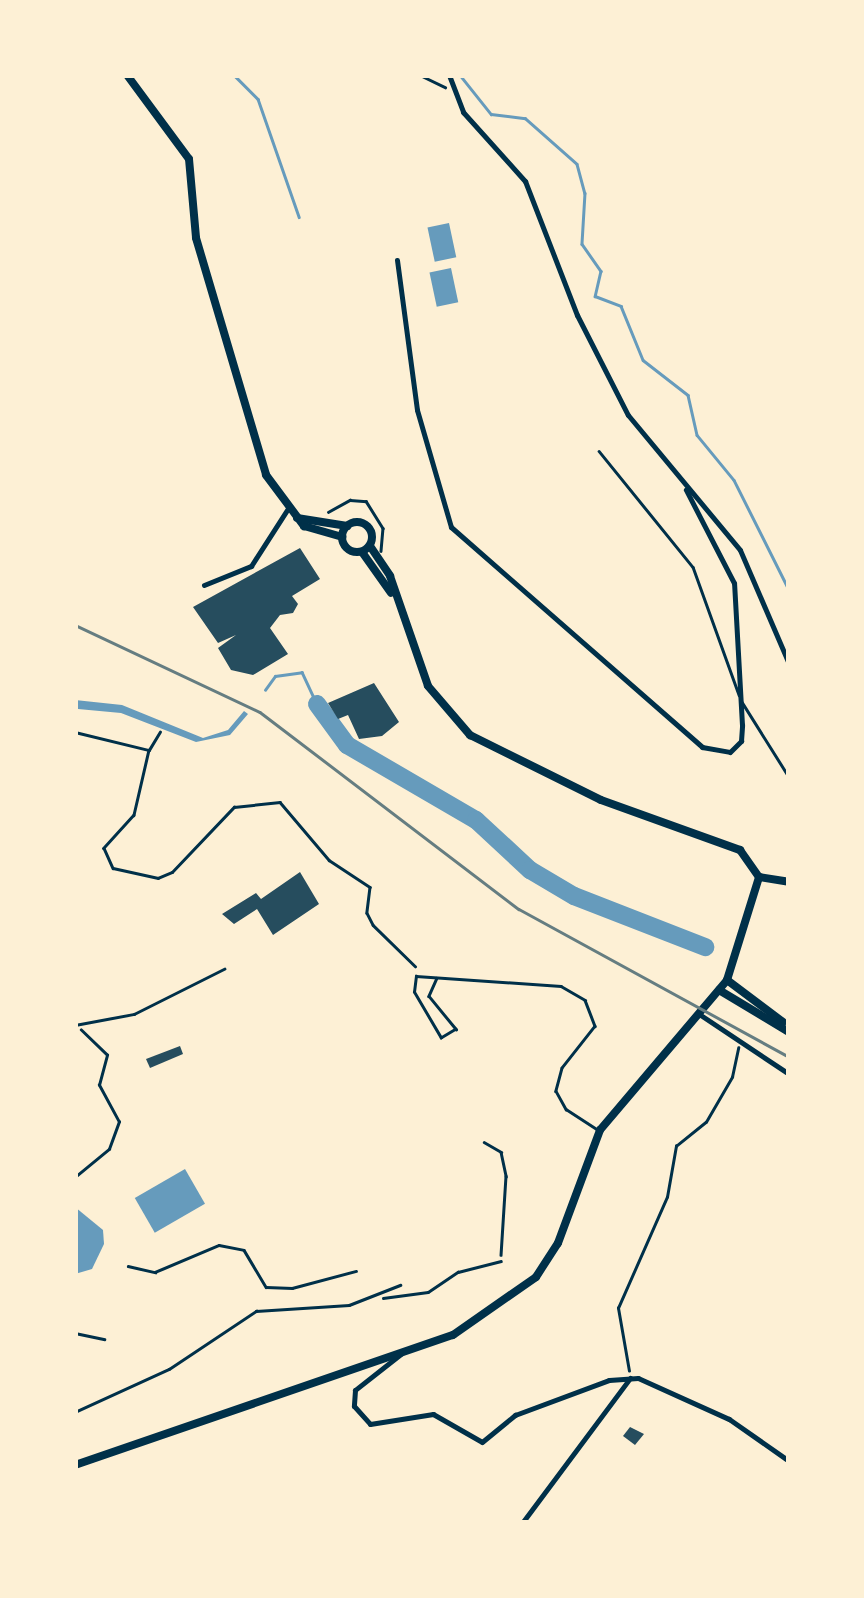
<!DOCTYPE html>
<style>
body{margin:0}
#map{position:relative;width:864px;height:1598px;overflow:hidden;background:#fdf0d5;font-family:"Asap Condensed",sans-serif}
div>[style]{position:absolute}
.water>*{inset:0;background:#669bbc;transform-origin:0 0}
.stream>*{height:2.5px;margin:-1.25px;padding:0 1.25px;transform-origin:1.25px;border-radius:1.25px;background:#669bbc}
.river>*{height:18px;margin:-9px;padding:0 9px;transform-origin:9px;border-radius:9px;background:#669bbc}
.building>*{inset:0;background:#264d5e}
.path>*{height:2.5px;margin:-1.25px;padding:0 1.25px;transform-origin:1.25px;border-radius:1.25px;background:#003049}
.service>*{height:2.5px;margin:-1.25px;padding:0 1.25px;transform-origin:1.25px;border-radius:1.25px;background:#003049}
.minor>*{height:5px;margin:-2.5px;padding:0 2.5px;transform-origin:2.5px;border-radius:2.5px;background:#003049}
.tertiary>*{height:8px;margin:-4px;padding:0 4px;transform-origin:4px;border-radius:4px;background:#003049}
.tertiary>.ring{margin:-4px;padding:0;box-sizing:content-box;background:none;border:8px solid #003049;border-radius:50%}
.rail>*{height:2.5px;margin:-1.25px;padding:0 1.25px;transform-origin:1.25px;border-radius:1.25px;background:#657d81}
span{translate:-50% -50%;white-space:nowrap;text-align:center;line-height:1.15;-webkit-text-stroke:9px #fdf0d5;paint-order:stroke}
.frame{position:absolute;inset:0;border:78px solid #fdf0d5;pointer-events:none}
</style>
<div id="map">
<div class="water">
<i style="left:449px;top:223px;width:35px;height:22px;rotate:78deg"></i>
<i style="left:451px;top:268px;width:35px;height:22px;rotate:78deg"></i>
<i style="clip-path:polygon(75px 700px,122px 705px,203px 738px,228px 730px,244px 711px,248px 714px,230px 735px,196px 742px,121px 713px,78px 709px)"></i>
<i style="left:185px;top:1169px;width:40px;height:58px;rotate:60deg"></i>
<i style="clip-path:polygon(75px 1207px,103px 1230px,104px 1244px,92px 1269px,75px 1274px)"></i>
</div>
<div class="stream">
<i style="left:234px;top:75px;width:34px;rotate:45deg"></i>
<i style="left:258px;top:99px;width:125px;rotate:70.8deg"></i>
<i style="left:460px;top:75px;width:50px;rotate:51.5deg"></i>
<i style="left:491px;top:114px;width:34px;rotate:7deg"></i>
<i style="left:525px;top:118px;width:69px;rotate:41.5deg"></i>
<i style="left:577px;top:164px;width:30px;rotate:75deg"></i>
<i style="left:585px;top:193px;width:51px;rotate:93.4deg"></i>
<i style="left:582px;top:244px;width:33px;rotate:55deg"></i>
<i style="left:601px;top:271px;width:26px;rotate:103deg"></i>
<i style="left:595px;top:296px;width:28px;rotate:21deg"></i>
<i style="left:621px;top:306px;width:58px;rotate:67.8deg"></i>
<i style="left:643px;top:360px;width:57px;rotate:37.9deg"></i>
<i style="left:688px;top:395px;width:41px;rotate:77.3deg"></i>
<i style="left:697px;top:435px;width:58px;rotate:50.6deg"></i>
<i style="left:734px;top:480px;width:123px;rotate:63.4deg"></i>
<i style="left:265px;top:690px;width:17px;rotate:-54deg"></i>
<i style="left:275px;top:676px;width:27px;rotate:-8deg"></i>
<i style="left:302px;top:672px;width:35px;rotate:65deg"></i>
</div>
<div class="river">
<i style="left:317px;top:704px;width:51px;rotate:53.8deg"></i>
<i style="left:347px;top:745px;width:149px;rotate:30.2deg"></i>
<i style="left:476px;top:820px;width:74px;rotate:42.8deg"></i>
<i style="left:530px;top:870px;width:51px;rotate:30.6deg"></i>
<i style="left:574px;top:896px;width:141px;rotate:21.3deg"></i>
</div>
<div class="building">
<i style="clip-path:polygon(300px 548px,320px 579px,292px 596px,298px 604px,293px 613px,280px 615px,270px 628px,288px 654px,253px 675px,231px 670px,218px 648px,236px 635px,218px 643px,193px 607px)"></i>
<i style="clip-path:polygon(374px 683px,399px 722px,382px 736px,359px 739px,348px 715px,338px 719px,328px 703px)"></i>
<i style="clip-path:polygon(300px 872px,319px 904px,273px 935px,257px 909px,234px 924px,222px 914px,256px 893px,261px 899px)"></i>
<i style="clip-path:polygon(180px 1046px,183px 1054px,150px 1068px,146px 1059px)"></i>
<i style="clip-path:polygon(630px 1427px,644px 1434px,635px 1445px,623px 1436px)"></i>
</div>
<div class="path">
<i style="left:420px;top:75px;width:28px;rotate:26deg"></i>
<i style="left:328px;top:512px;width:25px;rotate:-29deg"></i>
<i style="left:350px;top:500px;width:16px;rotate:4deg"></i>
<i style="left:366px;top:501px;width:32px;rotate:58deg"></i>
<i style="left:383px;top:528px;width:23px;rotate:95deg"></i>
<i style="left:75px;top:732px;width:76px;rotate:13.7deg"></i>
<i style="left:149px;top:750px;width:21px;rotate:-59deg"></i>
<i style="left:149px;top:750px;width:67px;rotate:103deg"></i>
<i style="left:134px;top:815px;width:45px;rotate:132.3deg"></i>
<i style="left:104px;top:848px;width:22px;rotate:66deg"></i>
<i style="left:113px;top:868px;width:46px;rotate:12.5deg"></i>
<i style="left:158px;top:878px;width:15px;rotate:-23deg"></i>
<i style="left:172px;top:872px;width:90px;rotate:-46.4deg"></i>
<i style="left:234px;top:807px;width:46px;rotate:-6.2deg"></i>
<i style="left:280px;top:802px;width:76px;rotate:49.8deg"></i>
<i style="left:329px;top:860px;width:49px;rotate:33.4deg"></i>
<i style="left:370px;top:887px;width:26px;rotate:97deg"></i>
<i style="left:367px;top:913px;width:13px;rotate:63deg"></i>
<i style="left:373px;top:925px;width:59px;rotate:44.3deg"></i>
<i style="left:484px;top:1142px;width:20px;rotate:30deg"></i>
<i style="left:501px;top:1152px;width:25px;rotate:78deg"></i>
<i style="left:506px;top:1176px;width:79px;rotate:93.6deg"></i>
<i style="left:75px;top:1177px;width:44px;rotate:-39.5deg"></i>
<i style="left:109px;top:1149px;width:29px;rotate:-70deg"></i>
<i style="left:119px;top:1122px;width:42px;rotate:-118.4deg"></i>
<i style="left:99px;top:1085px;width:31px;rotate:-75deg"></i>
<i style="left:107px;top:1055px;width:36px;rotate:-136deg"></i>
<i style="left:128px;top:1266px;width:28px;rotate:13deg"></i>
<i style="left:155px;top:1272px;width:69px;rotate:-22.9deg"></i>
<i style="left:219px;top:1245px;width:25px;rotate:11deg"></i>
<i style="left:244px;top:1250px;width:43px;rotate:59.3deg"></i>
<i style="left:266px;top:1287px;width:26px;rotate:2deg"></i>
<i style="left:292px;top:1288px;width:66px;rotate:-14.9deg"></i>
<i style="left:383px;top:1298px;width:45px;rotate:-7.6deg"></i>
<i style="left:428px;top:1292px;width:36px;rotate:-34deg"></i>
<i style="left:458px;top:1272px;width:44px;rotate:-14.3deg"></i>
<i style="left:75px;top:1333px;width:30px;rotate:12deg"></i>
<i style="left:629px;top:1371px;width:64px;rotate:-99.9deg"></i>
<i style="left:618px;top:1308px;width:121px;rotate:-66.2deg"></i>
<i style="left:667px;top:1197px;width:52px;rotate:-80deg"></i>
<i style="left:676px;top:1146px;width:38px;rotate:-39deg"></i>
<i style="left:706px;top:1122px;width:52px;rotate:-60deg"></i>
<i style="left:732px;top:1077px;width:30px;rotate:-78deg"></i>
<i style="left:75px;top:1412px;width:103px;rotate:-24.6deg"></i>
<i style="left:169px;top:1369px;width:105px;rotate:-33.7deg"></i>
<i style="left:256px;top:1311px;width:93px;rotate:-3.7deg"></i>
<i style="left:349px;top:1305px;width:55px;rotate:-21.4deg"></i>
</div>
<div class="service">
<i style="left:599px;top:451px;width:149px;rotate:51deg"></i>
<i style="left:693px;top:567px;width:136px;rotate:70.2deg"></i>
<i style="left:742px;top:702px;width:89px;rotate:57.9deg"></i>
<i style="left:789px;top:847px;width:11px;rotate:90deg"></i>
<i style="left:437px;top:978px;width:20px;rotate:114deg"></i>
<i style="left:429px;top:996px;width:43px;rotate:50.7deg"></i>
<i style="left:456px;top:1029px;width:17px;rotate:149deg"></i>
<i style="left:441px;top:1038px;width:53px;rotate:-120.4deg"></i>
<i style="left:414px;top:992px;width:16px;rotate:-83deg"></i>
<i style="left:416px;top:976px;width:145px;rotate:3.9deg"></i>
<i style="left:561px;top:986px;width:28px;rotate:30deg"></i>
<i style="left:585px;top:1000px;width:28px;rotate:69deg"></i>
<i style="left:595px;top:1026px;width:53px;rotate:128.2deg"></i>
<i style="left:562px;top:1068px;width:24px;rotate:105deg"></i>
<i style="left:556px;top:1091px;width:21px;rotate:61deg"></i>
<i style="left:566px;top:1109px;width:38px;rotate:33deg"></i>
<i style="left:75px;top:1025px;width:60px;rotate:-10.6deg"></i>
<i style="left:134px;top:1014px;width:101px;rotate:-26.6deg"></i>
</div>
<div class="minor">
<i style="left:449px;top:75px;width:40px;rotate:69deg"></i>
<i style="left:463px;top:112px;width:93px;rotate:48.1deg"></i>
<i style="left:525px;top:181px;width:144px;rotate:68.8deg"></i>
<i style="left:577px;top:315px;width:112px;rotate:63deg"></i>
<i style="left:628px;top:415px;width:175px;rotate:50.3deg"></i>
<i style="left:740px;top:550px;width:124px;rotate:66.7deg"></i>
<i style="left:397px;top:260px;width:151px;rotate:82.4deg"></i>
<i style="left:417px;top:410px;width:122px;rotate:73.8deg"></i>
<i style="left:451px;top:527px;width:334px;rotate:41.2deg"></i>
<i style="left:702px;top:747px;width:28px;rotate:10deg"></i>
<i style="left:730px;top:752px;width:16px;rotate:-45deg"></i>
<i style="left:741px;top:741px;width:16px;rotate:-86deg"></i>
<i style="left:742px;top:725px;width:142px;rotate:-93.2deg"></i>
<i style="left:734px;top:583px;width:105px;rotate:-117.3deg"></i>
<i style="left:204px;top:585px;width:51px;rotate:-22deg"></i>
<i style="left:251px;top:566px;width:67px;rotate:-57.3deg"></i>
<i style="left:699px;top:1014px;width:108px;rotate:33.7deg"></i>
<i style="left:402px;top:1353px;width:60px;rotate:141.8deg"></i>
<i style="left:355px;top:1390px;width:16px;rotate:94deg"></i>
<i style="left:354px;top:1406px;width:24px;rotate:48deg"></i>
<i style="left:370px;top:1424px;width:64px;rotate:-9deg"></i>
<i style="left:433px;top:1414px;width:56px;rotate:29.7deg"></i>
<i style="left:482px;top:1442px;width:43px;rotate:-39.3deg"></i>
<i style="left:515px;top:1415px;width:100px;rotate:-20.4deg"></i>
<i style="left:609px;top:1380px;width:29px;rotate:-4deg"></i>
<i style="left:638px;top:1378px;width:100px;rotate:24.3deg"></i>
<i style="left:729px;top:1419px;width:73px;rotate:35deg"></i>
<i style="left:522px;top:1523px;width:181px;rotate:-53.3deg"></i>
</div>
<div class="tertiary">
<i style="left:127px;top:75px;width:104px;rotate:53.6deg"></i>
<i style="left:189px;top:159px;width:79px;rotate:84.9deg"></i>
<i style="left:196px;top:238px;width:247px;rotate:73.5deg"></i>
<i style="left:266px;top:475px;width:64px;rotate:53.3deg"></i>
<i style="left:304px;top:526px;width:40px;rotate:16deg"></i>
<i style="left:297px;top:518px;width:51px;rotate:9.1deg"></i>
<i class="ring" style="left:342px;top:522px;width:22px;height:22px"></i>
<i style="left:370px;top:546px;width:36px;rotate:56deg"></i>
<i style="left:390px;top:576px;width:116px;rotate:70.9deg"></i>
<i style="left:428px;top:686px;width:65px;rotate:49.4deg"></i>
<i style="left:470px;top:735px;width:146px;rotate:26.4deg"></i>
<i style="left:601px;top:800px;width:148px;rotate:19.8deg"></i>
<i style="left:740px;top:850px;width:33px;rotate:55deg"></i>
<i style="left:362px;top:552px;width:50px;rotate:54.7deg"></i>
<i style="left:759px;top:877px;width:30px;rotate:9deg"></i>
<i style="left:727px;top:980px;width:70px;rotate:36.9deg"></i>
<i style="left:719px;top:990px;width:82px;rotate:31deg"></i>
<i style="left:75px;top:1465px;width:400px;rotate:-19deg"></i>
<i style="left:453px;top:1335px;width:101px;rotate:-34.9deg"></i>
<i style="left:536px;top:1277px;width:40px;rotate:-57.1deg"></i>
<i style="left:558px;top:1243px;width:121px;rotate:-69.6deg"></i>
<i style="left:600px;top:1130px;width:197px;rotate:-49.7deg"></i>
<i style="left:727px;top:980px;width:108px;rotate:-72.7deg"></i>
</div>
<div class="rail">
<i style="left:75px;top:625px;width:204px;rotate:25.2deg"></i>
<i style="left:260px;top:712px;width:325px;rotate:37.3deg"></i>
<i style="left:519px;top:909px;width:308px;rotate:28.7deg"></i>
</div>
<div class="frame"></div>
</div>
